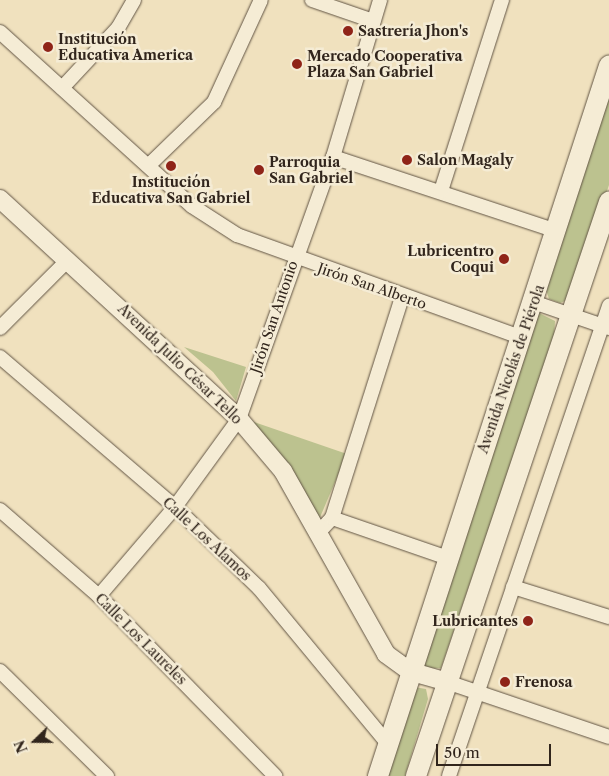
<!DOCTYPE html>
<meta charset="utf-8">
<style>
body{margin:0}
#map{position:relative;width:609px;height:776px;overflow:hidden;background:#f0e1be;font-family:"Libre Caslon Text",serif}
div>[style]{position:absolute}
.green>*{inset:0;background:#bcc28f}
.roads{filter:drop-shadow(0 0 1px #615444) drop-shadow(0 0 1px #615444)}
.minor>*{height:14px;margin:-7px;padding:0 7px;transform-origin:7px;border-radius:7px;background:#f5ecd5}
.tertiary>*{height:18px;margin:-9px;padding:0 9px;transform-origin:9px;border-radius:9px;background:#f5ecd5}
.secondary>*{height:20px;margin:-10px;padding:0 10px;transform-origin:10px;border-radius:10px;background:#f5ecd5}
.dots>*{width:14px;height:14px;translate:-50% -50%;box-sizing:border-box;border:2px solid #f5ecd5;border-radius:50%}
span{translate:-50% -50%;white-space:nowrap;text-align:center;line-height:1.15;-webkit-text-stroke:5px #f5ecd5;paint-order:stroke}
.poi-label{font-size:14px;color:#31251c;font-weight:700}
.left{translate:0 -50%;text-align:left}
.right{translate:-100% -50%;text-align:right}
.street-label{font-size:14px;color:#31251c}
.north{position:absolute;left:10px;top:716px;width:50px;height:50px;-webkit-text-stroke:4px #f5ecd5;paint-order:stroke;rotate:248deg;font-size:14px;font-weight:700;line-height:20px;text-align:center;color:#31251c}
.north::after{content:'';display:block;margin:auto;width:18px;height:22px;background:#31251c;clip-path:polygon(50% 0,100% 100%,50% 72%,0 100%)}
.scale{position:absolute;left:436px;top:744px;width:115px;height:22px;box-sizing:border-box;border:2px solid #31251c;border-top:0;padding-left:6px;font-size:15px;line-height:18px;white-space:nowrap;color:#31251c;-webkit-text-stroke:4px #f5ecd5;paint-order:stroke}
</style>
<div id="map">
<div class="green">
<i style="clip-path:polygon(609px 94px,609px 185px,570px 299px,560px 303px,549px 299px,545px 286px)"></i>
<i style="clip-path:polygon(539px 313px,555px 321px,554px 337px,441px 668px,426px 669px,423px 665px)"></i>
<i style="clip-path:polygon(184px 347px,246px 367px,236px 401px,213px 372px)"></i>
<i style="clip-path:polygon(245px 419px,347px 454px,318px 522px)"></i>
<i style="clip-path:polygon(414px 687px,426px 689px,428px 699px,405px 776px,385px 776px)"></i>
</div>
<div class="roads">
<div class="minor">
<i style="left:312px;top:0;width:65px;rotate:19deg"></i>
<i style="left:0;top:32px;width:259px;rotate:42.2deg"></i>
<i style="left:192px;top:206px;width:54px;rotate:32.8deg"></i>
<i style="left:237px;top:235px;width:302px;rotate:19.8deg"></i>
<i style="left:62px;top:88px;width:82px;rotate:-47deg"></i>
<i style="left:118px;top:28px;width:32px;rotate:-60deg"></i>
<i style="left:333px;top:157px;width:236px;rotate:18.3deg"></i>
<i style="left:148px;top:166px;width:92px;rotate:-44.1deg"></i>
<i style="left:214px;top:102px;width:112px;rotate:-65.3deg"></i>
<i style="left:441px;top:191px;width:201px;rotate:-72.3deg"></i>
<i style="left:533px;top:302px;width:80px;rotate:18.9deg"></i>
<i style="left:0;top:328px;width:96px;rotate:-45deg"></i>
<i style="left:0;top:357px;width:230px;rotate:40.6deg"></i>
<i style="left:175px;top:507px;width:117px;rotate:44deg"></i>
<i style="left:259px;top:588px;width:202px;rotate:50.4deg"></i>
<i style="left:0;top:510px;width:131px;rotate:41deg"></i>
<i style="left:99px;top:596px;width:252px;rotate:45.6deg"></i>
<i style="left:332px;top:518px;width:123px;rotate:19deg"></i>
<i style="left:318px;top:533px;width:21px;rotate:-47deg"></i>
<i style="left:332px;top:518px;width:232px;rotate:-72.4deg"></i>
<i style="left:513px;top:587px;width:101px;rotate:17.4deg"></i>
<i style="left:99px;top:596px;width:117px;rotate:-49.5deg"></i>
<i style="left:175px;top:507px;width:109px;rotate:-54deg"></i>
<i style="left:239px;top:419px;width:278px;rotate:-70.3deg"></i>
<i style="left:333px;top:157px;width:164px;rotate:-73.3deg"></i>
<i style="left:0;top:671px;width:150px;rotate:44.5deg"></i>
<i style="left:444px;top:681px;width:174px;rotate:18.7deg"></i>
<i style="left:449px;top:776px;width:497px;rotate:-71.2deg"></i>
</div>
<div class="tertiary">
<i style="left:0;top:199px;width:325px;rotate:42.6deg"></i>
<i style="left:239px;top:419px;width:68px;rotate:49.8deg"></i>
<i style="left:283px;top:471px;width:210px;rotate:60.6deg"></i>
<i style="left:386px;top:654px;width:29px;rotate:36deg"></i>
<i style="left:409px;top:671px;width:36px;rotate:16deg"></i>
</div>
<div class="secondary">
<i style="left:378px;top:776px;width:747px;rotate:-71.98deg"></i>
<i style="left:416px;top:776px;width:606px;rotate:-71.42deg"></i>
</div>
</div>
<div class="dots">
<i style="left:348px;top:31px;background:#8f2418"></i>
<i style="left:48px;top:47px;background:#8f2418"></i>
<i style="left:297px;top:64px;background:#8f2418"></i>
<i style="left:407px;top:160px;background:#8f2418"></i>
<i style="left:171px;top:166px;background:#8f2418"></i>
<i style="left:259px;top:170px;background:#8f2418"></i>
<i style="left:504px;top:259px;background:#8f2418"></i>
<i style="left:528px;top:621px;background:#8f2418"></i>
<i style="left:505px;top:682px;background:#8f2418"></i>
</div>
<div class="poi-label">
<span class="left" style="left:358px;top:31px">Sastrería Jhon's</span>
<span class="left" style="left:58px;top:47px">Institución<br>Educativa America</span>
<span class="left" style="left:307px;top:64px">Mercado Cooperativa<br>Plaza San Gabriel</span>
<span class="left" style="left:417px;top:160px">Salon Magaly</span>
<span class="left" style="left:269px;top:170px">Parroquia<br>San Gabriel</span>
<span style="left:171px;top:190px">Institución<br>Educativa San Gabriel</span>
<span class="right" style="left:494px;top:259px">Lubricentro<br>Coqui</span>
<span class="right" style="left:518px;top:621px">Lubricantes</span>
<span class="left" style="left:515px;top:682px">Frenosa</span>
</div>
<div class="street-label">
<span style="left:372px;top:286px;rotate:19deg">Jirón San Alberto</span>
<span style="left:274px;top:317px;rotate:-71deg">Jirón San Antonio</span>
<span style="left:180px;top:364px;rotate:44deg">Avenida Julio César Tello</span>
<span style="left:511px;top:369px;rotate:-71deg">Avenida Nicolás de Piérola</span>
<span style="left:207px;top:539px;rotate:43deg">Calle Los Alamos</span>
<span style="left:141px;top:639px;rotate:45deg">Calle Los Laureles</span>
</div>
<div class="north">N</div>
<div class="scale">50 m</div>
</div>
